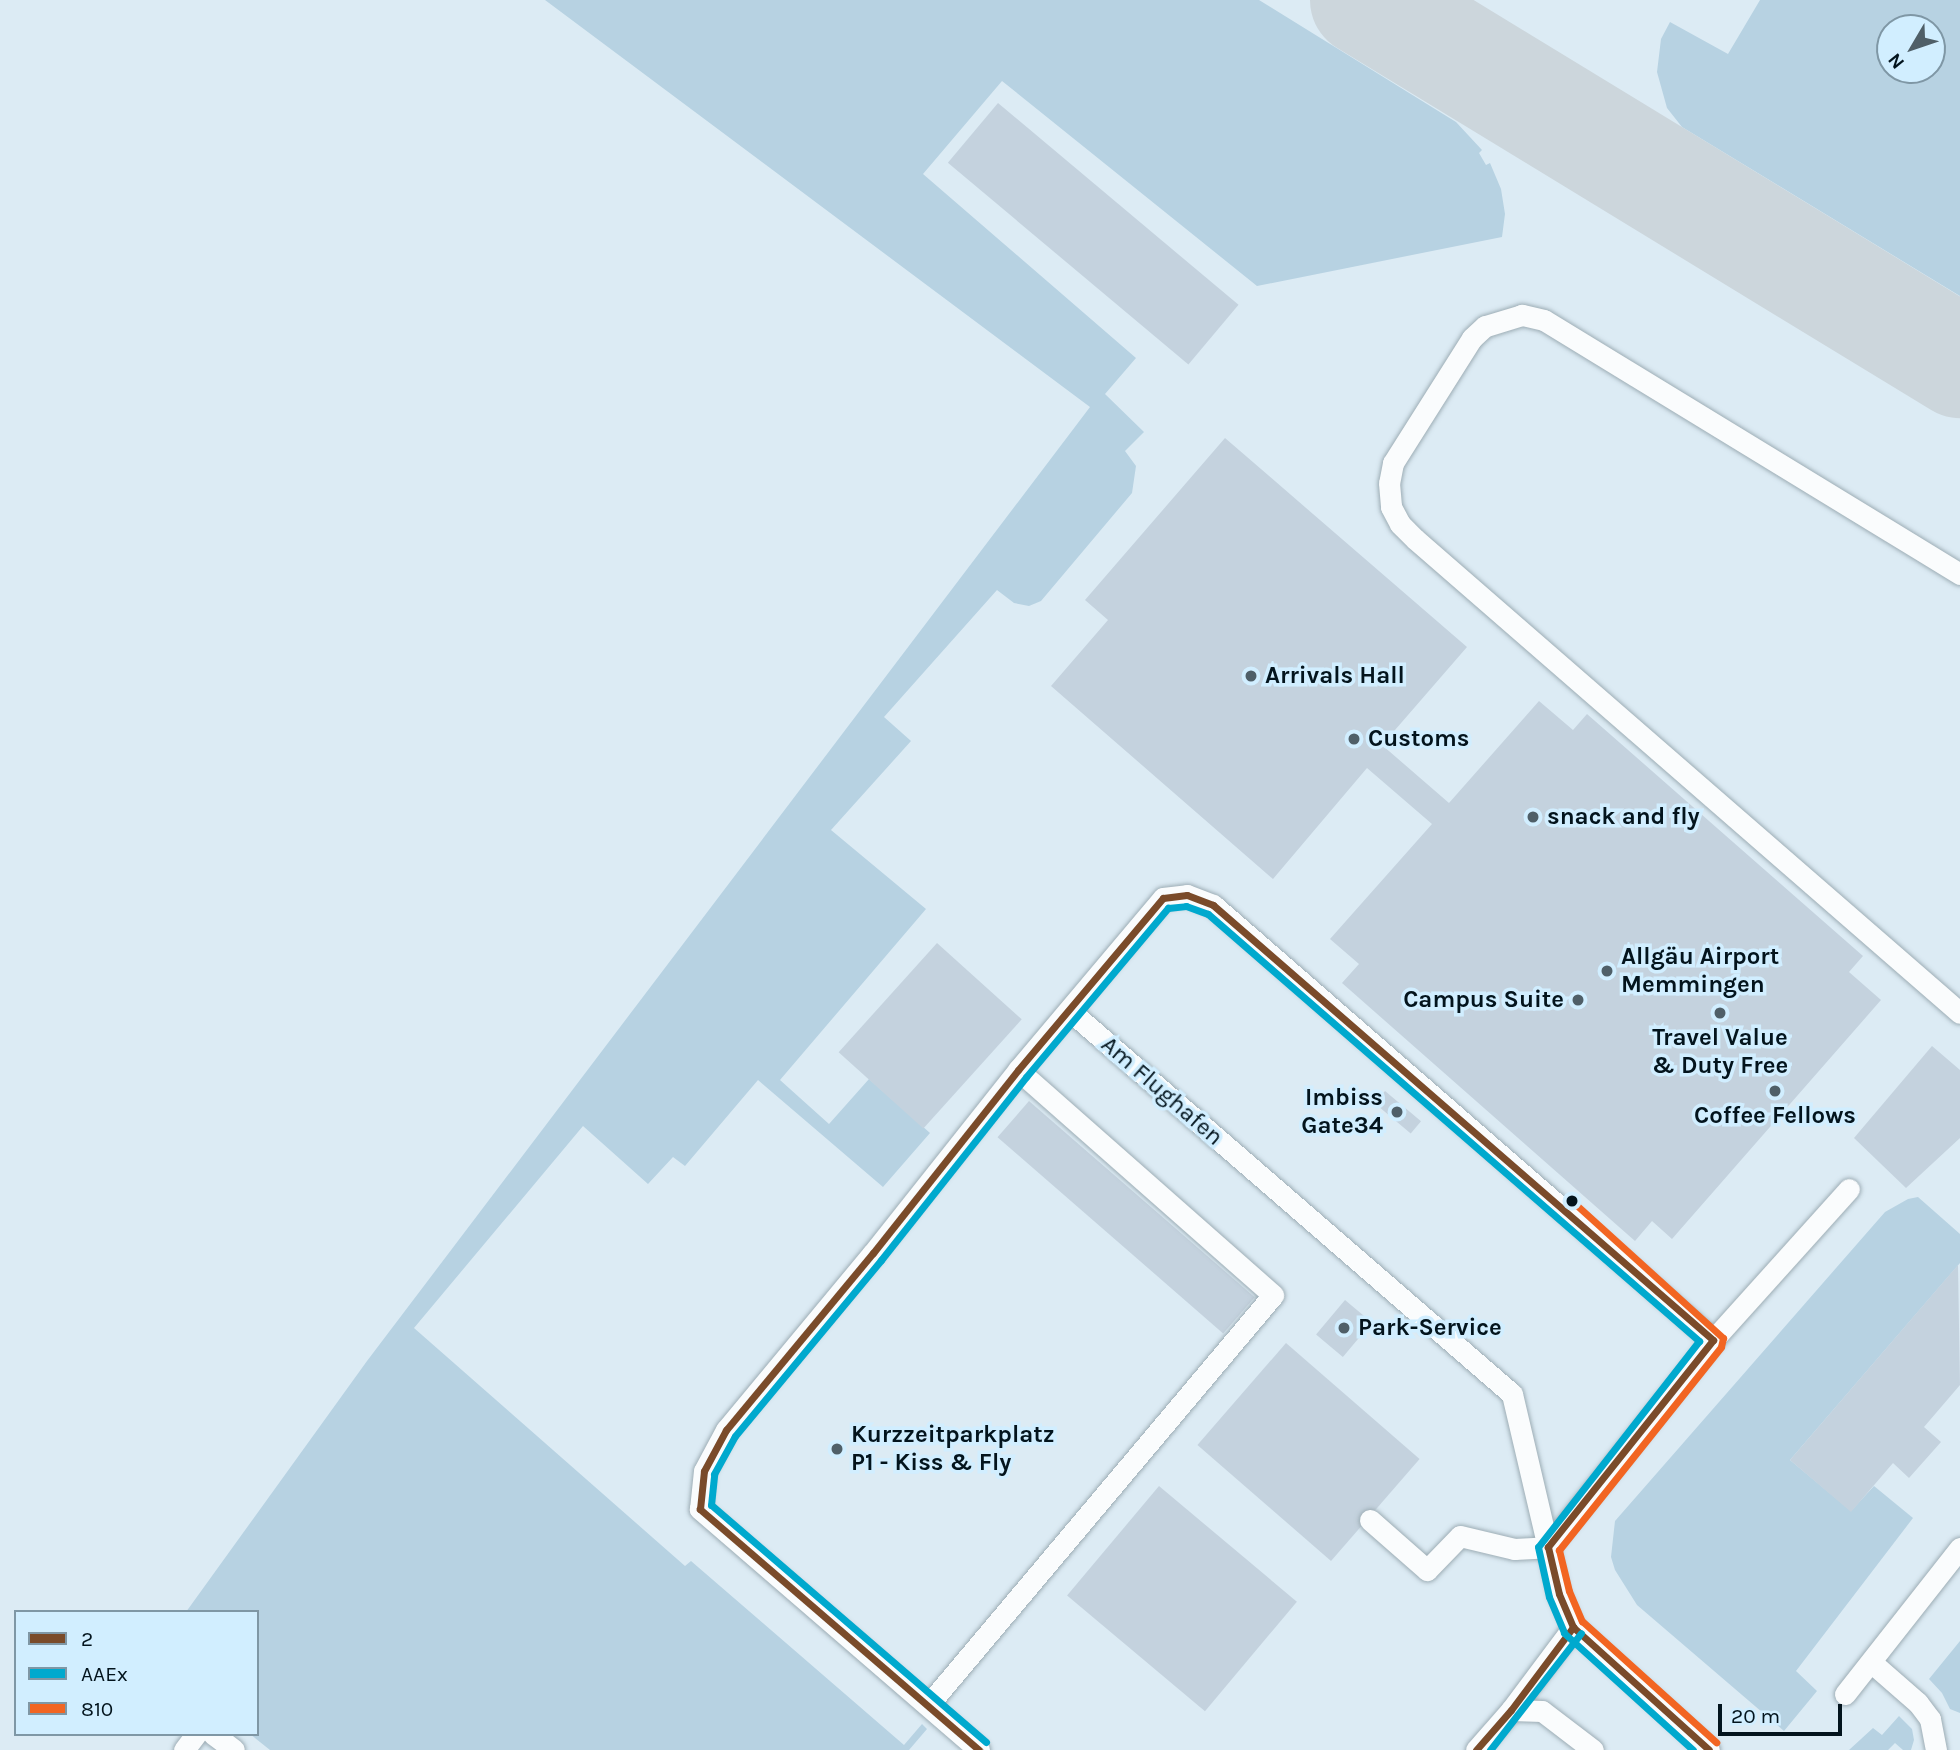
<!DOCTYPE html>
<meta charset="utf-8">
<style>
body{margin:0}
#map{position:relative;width:1960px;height:1750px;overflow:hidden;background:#dcebf4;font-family:Karla,sans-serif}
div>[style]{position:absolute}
.green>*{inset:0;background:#b7d2e2}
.taxiway>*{height:112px;margin:-56px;padding:0 56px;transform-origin:56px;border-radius:56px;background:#ccd6dc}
.building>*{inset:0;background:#c4d2de;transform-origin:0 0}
.roads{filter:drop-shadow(0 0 2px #9dadb5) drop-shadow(0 0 2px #9dadb5)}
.lane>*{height:21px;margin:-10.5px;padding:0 10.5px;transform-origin:10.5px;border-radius:10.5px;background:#fafcfd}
.bus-1>*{height:7px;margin:-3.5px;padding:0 3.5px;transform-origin:3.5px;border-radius:3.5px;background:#7a4b2a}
.bus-2>*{height:7px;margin:-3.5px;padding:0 3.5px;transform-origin:3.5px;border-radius:3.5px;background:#00a9ce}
.bus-3>*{height:7px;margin:-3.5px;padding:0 3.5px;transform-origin:3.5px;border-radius:3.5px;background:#f26522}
.dots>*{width:19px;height:19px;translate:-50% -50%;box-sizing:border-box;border:4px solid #d1eeff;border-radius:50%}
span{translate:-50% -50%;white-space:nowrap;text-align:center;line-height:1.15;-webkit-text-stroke:7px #d1eeff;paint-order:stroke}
.poi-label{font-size:24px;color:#03141d;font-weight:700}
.left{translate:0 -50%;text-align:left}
.right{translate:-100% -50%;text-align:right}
.street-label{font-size:24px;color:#03141d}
.legend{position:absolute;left:14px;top:1610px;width:245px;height:126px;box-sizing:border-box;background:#d1eeff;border:2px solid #7f97a5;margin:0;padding:9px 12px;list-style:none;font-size:21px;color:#03141d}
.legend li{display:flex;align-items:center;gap:14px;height:35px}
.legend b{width:35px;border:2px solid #7f97a5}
.north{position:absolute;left:1876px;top:14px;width:70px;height:70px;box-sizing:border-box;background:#d1eeff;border:2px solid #7f97a5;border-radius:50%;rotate:231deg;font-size:19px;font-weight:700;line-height:28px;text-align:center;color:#03141d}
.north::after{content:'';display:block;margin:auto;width:24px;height:32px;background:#4f5f68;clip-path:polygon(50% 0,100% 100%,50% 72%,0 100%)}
.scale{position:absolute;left:1718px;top:1704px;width:124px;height:32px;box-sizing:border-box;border:4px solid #03141d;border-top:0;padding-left:9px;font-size:21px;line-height:24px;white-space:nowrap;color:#03141d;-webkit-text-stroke:5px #d1eeff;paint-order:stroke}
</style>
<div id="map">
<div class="green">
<i style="clip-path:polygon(545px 0,1259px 0,1456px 122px,1482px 150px,1479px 153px,1486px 165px,1490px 163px,1501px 189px,1505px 214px,1502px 237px,1257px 286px,1002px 81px,923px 174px,1136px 358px,1105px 394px,1144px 432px,1125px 451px,1136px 466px,1132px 493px,1041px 601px,1029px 606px,1014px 603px,997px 590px,884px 717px,911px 741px,831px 830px,926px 909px,780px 1080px,829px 1124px,869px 1079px,930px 1133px,883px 1187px,758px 1080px,685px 1166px,673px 1157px,648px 1184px,583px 1126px,414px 1328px,685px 1566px,691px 1561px,904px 1745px,922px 1724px,927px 1729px,909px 1750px,270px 1750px,250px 1734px,257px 1734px,257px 1612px,186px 1612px,367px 1361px,1090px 407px)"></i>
<i style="clip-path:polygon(evenodd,1760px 0,1960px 0,1960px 296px,1682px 127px,1667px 108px,1657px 72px,1661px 39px,1670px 22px,1728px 54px,1760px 0,1890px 28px,1932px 28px,1932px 70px,1890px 70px,1890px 28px)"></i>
<i style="clip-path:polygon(1918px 1197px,1960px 1234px,1960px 1263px,1790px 1460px,1851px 1511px,1874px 1486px,1913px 1518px,1796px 1671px,1817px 1691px,1784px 1731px,1637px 1605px,1615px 1570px,1611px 1557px,1615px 1521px,1885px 1212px,1908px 1199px)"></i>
<i style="clip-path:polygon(1960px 1641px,1960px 1713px,1950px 1709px,1942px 1693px,1929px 1679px)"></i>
<i style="clip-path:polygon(1899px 1716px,1912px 1729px,1914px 1740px,1911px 1750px,1903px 1750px,1895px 1743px,1888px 1750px,1849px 1750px,1873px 1728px,1882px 1735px)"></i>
</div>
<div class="taxiway">
<i style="left:1366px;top:0;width:696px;rotate:31.36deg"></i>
</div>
<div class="building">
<i style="left:998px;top:103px;width:314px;height:78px;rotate:40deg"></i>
<i style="clip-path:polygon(1225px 438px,1467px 647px,1382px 745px,1449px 803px,1539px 701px,1573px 730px,1587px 714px,1863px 956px,1849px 972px,1881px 1000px,1672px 1239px,1652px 1221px,1635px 1241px,1342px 983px,1359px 964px,1330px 939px,1432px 824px,1367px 768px,1273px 879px,1051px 686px,1108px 620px,1085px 600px)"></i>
<i style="left:937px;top:943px;width:114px;height:147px;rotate:42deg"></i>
<i style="clip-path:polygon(1932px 1046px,1960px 1070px,1960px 1138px,1906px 1188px,1854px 1138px)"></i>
<i style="left:1385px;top:1091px;width:47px;height:16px;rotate:40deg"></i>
<i style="left:1029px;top:1101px;width:299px;height:48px;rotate:41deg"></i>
<i style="clip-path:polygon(1958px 1265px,1960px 1385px,1924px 1427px,1941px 1442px,1909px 1478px,1893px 1463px,1851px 1512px,1790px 1460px)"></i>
<i style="left:1345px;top:1300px;width:35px;height:45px;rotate:40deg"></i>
<i style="left:1286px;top:1343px;width:177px;height:135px;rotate:41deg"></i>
<i style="left:1159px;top:1486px;width:180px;height:143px;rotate:40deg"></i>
</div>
<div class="roads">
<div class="lane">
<i style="left:1960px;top:574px;width:487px;rotate:-148.6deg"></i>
<i style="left:1544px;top:320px;width:23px;rotate:-167deg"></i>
<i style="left:1522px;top:315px;width:39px;rotate:163deg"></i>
<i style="left:1485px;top:326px;width:18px;rotate:137deg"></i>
<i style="left:1472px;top:338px;width:148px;rotate:122.3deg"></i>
<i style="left:1393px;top:463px;width:20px;rotate:101deg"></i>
<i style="left:1389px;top:483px;width:24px;rotate:85deg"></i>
<i style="left:1391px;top:507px;width:19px;rotate:62deg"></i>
<i style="left:1400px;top:524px;width:21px;rotate:45deg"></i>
<i style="left:1415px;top:539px;width:722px;rotate:41.01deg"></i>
<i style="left:1069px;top:1010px;width:586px;rotate:40.92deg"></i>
<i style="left:1512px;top:1394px;width:205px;rotate:76.8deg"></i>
<i style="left:1559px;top:1594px;width:36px;rotate:67deg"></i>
<i style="left:1573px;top:1627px;width:183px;rotate:42.1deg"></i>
<i style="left:1713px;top:1340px;width:203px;rotate:-48deg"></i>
<i style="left:1370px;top:1520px;width:76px;rotate:41.3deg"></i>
<i style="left:1427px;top:1570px;width:47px;rotate:-45.9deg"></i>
<i style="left:1460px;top:1536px;width:56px;rotate:13.5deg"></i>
<i style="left:1514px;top:1549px;width:34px;rotate:-3deg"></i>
<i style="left:1871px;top:1662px;width:62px;rotate:41.1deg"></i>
<i style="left:1918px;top:1703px;width:20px;rotate:53deg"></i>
<i style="left:1930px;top:1719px;width:32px;rotate:79deg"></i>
<i style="left:1845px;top:1694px;width:186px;rotate:-51.8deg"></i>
<i style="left:929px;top:1704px;width:534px;rotate:-49.93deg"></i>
<i style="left:1273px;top:1295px;width:340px;rotate:-138.6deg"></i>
<i style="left:1511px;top:1710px;width:31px;rotate:2deg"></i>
<i style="left:1542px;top:1711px;width:64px;rotate:37.4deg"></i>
<i style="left:213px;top:1734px;width:26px;rotate:37deg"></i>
<i style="left:184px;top:1750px;width:20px;rotate:-53deg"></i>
<i style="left:979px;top:1750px;width:369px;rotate:-139.2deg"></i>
<i style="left:700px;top:1509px;width:38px;rotate:-84deg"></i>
<i style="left:704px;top:1471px;width:47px;rotate:-61.8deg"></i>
<i style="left:726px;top:1430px;width:230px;rotate:-50.3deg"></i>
<i style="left:873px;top:1253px;width:233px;rotate:-51.6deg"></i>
<i style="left:1018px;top:1070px;width:225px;rotate:-49.9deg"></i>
<i style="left:1163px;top:898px;width:24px;rotate:-7deg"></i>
<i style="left:1187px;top:895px;width:28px;rotate:21deg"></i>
<i style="left:1213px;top:905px;width:663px;rotate:41.02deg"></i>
<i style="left:1713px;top:1340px;width:265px;rotate:128.6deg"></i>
<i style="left:1476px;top:1750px;width:53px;rotate:-48.8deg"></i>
<i style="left:1511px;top:1710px;width:104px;rotate:-53.2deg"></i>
</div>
</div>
<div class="bus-1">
<i style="left:979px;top:1750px;width:369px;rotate:-139.2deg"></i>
<i style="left:700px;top:1509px;width:38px;rotate:-84deg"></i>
<i style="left:704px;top:1471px;width:47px;rotate:-61.8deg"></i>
<i style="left:726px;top:1430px;width:230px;rotate:-50.3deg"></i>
<i style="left:873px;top:1253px;width:233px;rotate:-51.6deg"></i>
<i style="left:1018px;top:1070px;width:225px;rotate:-49.9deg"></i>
<i style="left:1163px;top:898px;width:24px;rotate:-7deg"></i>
<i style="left:1187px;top:895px;width:28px;rotate:21deg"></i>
<i style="left:1213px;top:905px;width:663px;rotate:41.02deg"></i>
<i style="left:1713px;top:1340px;width:265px;rotate:128.6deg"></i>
<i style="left:1548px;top:1547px;width:48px;rotate:76.8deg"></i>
<i style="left:1559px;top:1594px;width:36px;rotate:67deg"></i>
<i style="left:1573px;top:1627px;width:183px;rotate:42.1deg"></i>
<i style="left:1476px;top:1750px;width:53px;rotate:-48.8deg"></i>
<i style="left:1511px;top:1710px;width:104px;rotate:-53.2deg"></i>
</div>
<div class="bus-2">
<i style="left:986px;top:1742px;width:363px;rotate:-139.2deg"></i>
<i style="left:711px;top:1505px;width:31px;rotate:-84deg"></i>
<i style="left:714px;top:1474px;width:43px;rotate:-61.1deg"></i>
<i style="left:735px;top:1436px;width:229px;rotate:-50.3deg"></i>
<i style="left:881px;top:1260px;width:233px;rotate:-51.6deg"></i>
<i style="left:1026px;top:1077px;width:221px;rotate:-50deg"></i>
<i style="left:1168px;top:908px;width:18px;rotate:-6deg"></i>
<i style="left:1186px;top:906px;width:23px;rotate:20deg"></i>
<i style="left:1208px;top:914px;width:651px;rotate:41.01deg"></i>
<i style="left:1699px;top:1341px;width:261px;rotate:128deg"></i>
<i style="left:1538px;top:1547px;width:51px;rotate:77.6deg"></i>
<i style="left:1549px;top:1597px;width:39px;rotate:67deg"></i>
<i style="left:1564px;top:1633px;width:174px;rotate:42.2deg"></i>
<i style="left:1490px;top:1750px;width:148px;rotate:-52.1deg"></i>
</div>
<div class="bus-3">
<i style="left:1572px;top:1201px;width:204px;rotate:42.2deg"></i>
<i style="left:1723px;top:1338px;width:9px;rotate:103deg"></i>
<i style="left:1721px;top:1347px;width:260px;rotate:128.6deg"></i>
<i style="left:1559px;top:1550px;width:42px;rotate:76.3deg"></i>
<i style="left:1569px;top:1591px;width:33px;rotate:67deg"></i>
<i style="left:1582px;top:1621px;width:181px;rotate:42.1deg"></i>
</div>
<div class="dots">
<i style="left:1251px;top:676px;background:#4f5f68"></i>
<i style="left:1354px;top:739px;background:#4f5f68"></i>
<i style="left:1533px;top:817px;background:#4f5f68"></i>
<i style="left:1607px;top:971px;background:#4f5f68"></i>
<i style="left:1578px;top:1000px;background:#4f5f68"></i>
<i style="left:1720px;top:1013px;background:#4f5f68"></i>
<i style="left:1775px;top:1091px;background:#4f5f68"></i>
<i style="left:1397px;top:1112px;background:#4f5f68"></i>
<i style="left:1572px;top:1201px;background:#03141d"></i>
<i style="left:1344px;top:1328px;background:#4f5f68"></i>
<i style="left:837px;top:1449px;background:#4f5f68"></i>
</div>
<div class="poi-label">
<span class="left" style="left:1265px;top:676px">Arrivals Hall</span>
<span class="left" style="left:1368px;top:739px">Customs</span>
<span class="left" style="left:1547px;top:817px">snack and fly</span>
<span class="left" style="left:1621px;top:971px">Allgäu Airport<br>Memmingen</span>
<span class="right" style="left:1564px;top:1000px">Campus Suite</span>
<span style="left:1720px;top:1052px">Travel Value<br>&amp; Duty Free</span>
<span class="right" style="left:1383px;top:1112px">Imbiss<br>Gate34</span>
<span style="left:1775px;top:1116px">Coffee Fellows</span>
<span class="left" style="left:1358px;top:1328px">Park-Service</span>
<span class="left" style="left:851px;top:1449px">Kurzzeitparkplatz<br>P1 - Kiss &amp; Fly</span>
</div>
<div class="street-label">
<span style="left:1162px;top:1091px;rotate:41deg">Am Flughafen</span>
</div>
<ul class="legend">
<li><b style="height:9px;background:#7a4b2a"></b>2</li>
<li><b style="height:9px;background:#00a9ce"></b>AAEx</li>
<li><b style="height:9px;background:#f26522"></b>810</li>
</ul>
<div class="north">N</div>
<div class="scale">20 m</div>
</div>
